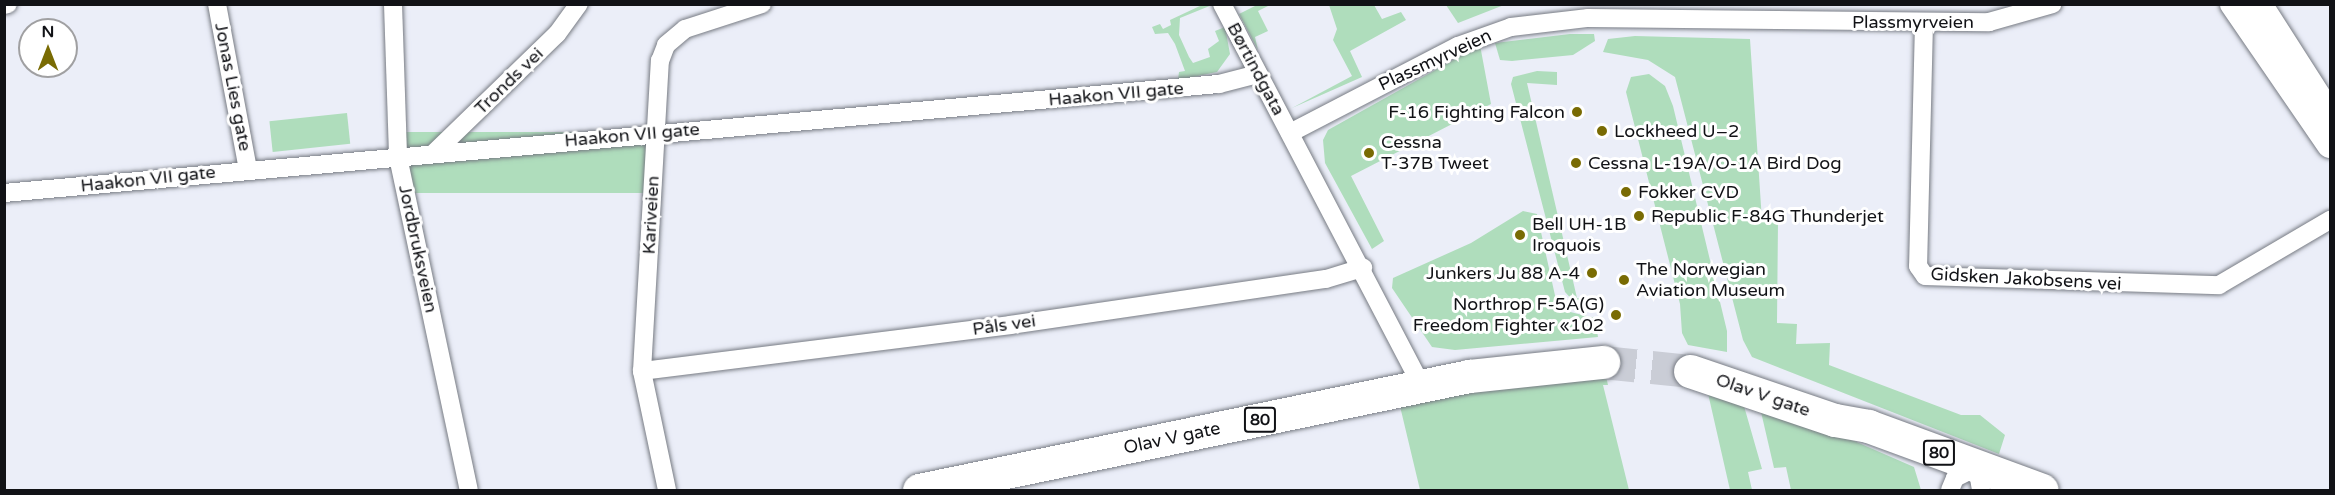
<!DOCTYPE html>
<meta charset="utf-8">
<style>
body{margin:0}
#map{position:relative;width:2335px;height:495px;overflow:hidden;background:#ebeef8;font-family:"Varela Round",sans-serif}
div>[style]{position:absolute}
.green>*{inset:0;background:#afddbc;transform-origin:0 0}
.highway-tunnel>*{height:33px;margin-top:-16.5px;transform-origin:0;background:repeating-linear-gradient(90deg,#cacdd6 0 33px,transparent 0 49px)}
.roads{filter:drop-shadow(0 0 2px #777b83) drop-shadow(0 0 2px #777b83)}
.street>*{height:18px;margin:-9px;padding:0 9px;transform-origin:9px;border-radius:9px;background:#fff}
.secondary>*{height:26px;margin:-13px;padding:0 13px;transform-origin:13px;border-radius:13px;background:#fff}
.highway>*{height:33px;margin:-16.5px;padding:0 16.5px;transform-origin:16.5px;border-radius:16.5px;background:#fff}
.dots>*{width:16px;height:16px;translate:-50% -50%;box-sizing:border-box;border:3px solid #fff;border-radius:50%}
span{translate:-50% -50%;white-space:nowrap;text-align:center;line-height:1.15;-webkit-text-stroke:6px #fff;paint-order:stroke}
.shield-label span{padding:2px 4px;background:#fff;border:2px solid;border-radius:4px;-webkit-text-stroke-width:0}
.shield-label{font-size:16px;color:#111216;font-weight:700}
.street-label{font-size:18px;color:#111216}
.poi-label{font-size:18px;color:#111216}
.right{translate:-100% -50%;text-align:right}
.left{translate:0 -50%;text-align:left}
.frame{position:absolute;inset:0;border:6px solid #111216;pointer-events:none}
.north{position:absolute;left:18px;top:18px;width:60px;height:60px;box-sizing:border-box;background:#fff;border:2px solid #a0a0a2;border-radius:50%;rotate:0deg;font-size:16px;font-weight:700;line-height:24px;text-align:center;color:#111216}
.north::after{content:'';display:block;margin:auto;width:21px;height:27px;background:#796b03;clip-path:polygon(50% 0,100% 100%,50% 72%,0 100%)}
</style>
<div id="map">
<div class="green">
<i style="clip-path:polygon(1202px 5px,1212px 5px,1180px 18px,1179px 35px,1189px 57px,1193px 63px,1210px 57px,1208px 49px,1219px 41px,1215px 31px,1225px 27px,1230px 54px,1217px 72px,1178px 80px,1179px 72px,1185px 71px,1175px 44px,1168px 33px,1155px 34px,1152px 27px,1160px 24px,1163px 29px,1171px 25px,1170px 20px)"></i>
<i style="clip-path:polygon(1257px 5px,1270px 5px,1258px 11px,1268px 31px,1255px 37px,1258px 50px,1239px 14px)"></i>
<i style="clip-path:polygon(1329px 5px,1374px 5px,1382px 19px,1401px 12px,1406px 20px,1350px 51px,1362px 77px,1292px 108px,1352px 76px,1333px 40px,1337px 29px)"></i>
<i style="clip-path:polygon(1504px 5px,1458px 23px,1446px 5px,1504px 4px)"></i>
<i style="clip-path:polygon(1570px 34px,1594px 34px,1595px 41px,1573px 55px,1512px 61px,1500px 60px,1495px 43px)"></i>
<i style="clip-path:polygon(1635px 36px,1750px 39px,1762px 221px,1778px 222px,1777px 323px,1797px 324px,1796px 344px,1830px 343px,1829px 365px,1961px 415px,1980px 415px,2005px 435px,1999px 454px,1752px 357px,1743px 340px,1675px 77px,1648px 60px,1603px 52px,1608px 39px)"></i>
<i style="clip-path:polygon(1480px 45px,1491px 104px,1351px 176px,1384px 241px,1372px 249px,1325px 163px,1323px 140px,1328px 130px)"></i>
<i style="clip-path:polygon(1537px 71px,1557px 72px,1557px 85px,1527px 83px,1577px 298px,1591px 301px,1593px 310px,1577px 305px,1565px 292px,1511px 84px,1513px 77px)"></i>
<i style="clip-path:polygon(1649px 74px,1665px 86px,1673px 106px,1727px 331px,1727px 352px,1688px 345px,1682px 333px,1680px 304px,1626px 92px,1631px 77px)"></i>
<i style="left:347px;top:113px;width:31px;height:78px;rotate:84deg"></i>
<i style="left:653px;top:132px;width:61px;height:256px;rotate:90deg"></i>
<i style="clip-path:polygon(1523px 211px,1537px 214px,1558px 309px,1595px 318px,1598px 337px,1455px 350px,1432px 347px,1392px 288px,1393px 278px,1471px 243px)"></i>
<i style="clip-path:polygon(1605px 372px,1608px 385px,1603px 385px,1629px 490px,1420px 490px,1399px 402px)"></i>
<i style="clip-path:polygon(1707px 389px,1742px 399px,1762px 469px,1748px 472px,1752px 490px,1730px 490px)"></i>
<i style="clip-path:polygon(1758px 399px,1914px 467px,1921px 490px,1791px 490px,1786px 467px,1774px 468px)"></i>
</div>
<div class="highway-tunnel">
<i style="left:1603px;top:362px;width:87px;rotate:5.9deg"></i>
</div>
<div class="roads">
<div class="street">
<i style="left:217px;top:4px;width:168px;rotate:79.4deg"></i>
<i style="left:393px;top:4px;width:153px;rotate:88.1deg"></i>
<i style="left:398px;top:157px;width:340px;rotate:78deg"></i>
<i style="left:1222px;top:4px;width:431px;rotate:62.4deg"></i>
<i style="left:4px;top:5px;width:4px;rotate:-14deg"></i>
<i style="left:1924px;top:23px;width:243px;rotate:91.4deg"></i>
<i style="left:1918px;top:266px;width:12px;rotate:55deg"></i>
<i style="left:1925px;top:276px;width:294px;rotate:1.8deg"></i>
<i style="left:2219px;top:285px;width:129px;rotate:-30.4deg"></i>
<i style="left:1290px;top:133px;width:189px;rotate:-27.4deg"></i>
<i style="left:1458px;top:46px;width:56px;rotate:-19.7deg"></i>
<i style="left:1511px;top:27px;width:78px;rotate:-6.7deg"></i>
<i style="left:1588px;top:18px;width:401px;rotate:0.6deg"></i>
<i style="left:1989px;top:22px;width:66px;rotate:-15.7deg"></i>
<i style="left:434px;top:153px;width:171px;rotate:-44.1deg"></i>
<i style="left:557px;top:34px;width:37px;rotate:-54deg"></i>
<i style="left:4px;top:193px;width:1220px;rotate:-5.13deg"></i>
<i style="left:1219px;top:84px;width:40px;rotate:-14.4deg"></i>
<i style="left:642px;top:371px;width:371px;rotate:-7.1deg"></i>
<i style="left:1010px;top:325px;width:319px;rotate:-8.3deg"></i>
<i style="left:1326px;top:279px;width:39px;rotate:-17deg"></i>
<i style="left:667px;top:490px;width:122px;rotate:-101.9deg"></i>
<i style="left:642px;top:371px;width:311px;rotate:-86.7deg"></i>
<i style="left:660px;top:61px;width:17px;rotate:-69deg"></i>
<i style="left:666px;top:45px;width:25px;rotate:-40deg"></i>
<i style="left:685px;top:29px;width:81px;rotate:-18deg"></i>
<i style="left:1950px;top:490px;width:13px;rotate:-67deg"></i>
<i style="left:1955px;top:478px;width:25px;rotate:-27deg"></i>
<i style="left:1977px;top:467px;width:23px;rotate:80deg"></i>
</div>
<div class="secondary">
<i style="left:2233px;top:4px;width:171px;rotate:55.5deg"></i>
<i style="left:2259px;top:4px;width:132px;rotate:57.4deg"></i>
</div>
<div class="highway">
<i style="left:1690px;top:371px;width:153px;rotate:18.7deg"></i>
<i style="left:1835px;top:420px;width:34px;rotate:10deg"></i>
<i style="left:1868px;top:426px;width:185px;rotate:20.2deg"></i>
<i style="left:919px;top:490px;width:562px;rotate:-11.71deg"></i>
<i style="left:1469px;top:376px;width:135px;rotate:-6deg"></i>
</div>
</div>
<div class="dots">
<i style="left:1577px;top:112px;background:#796b03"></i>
<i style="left:1602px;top:131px;background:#796b03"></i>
<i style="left:1369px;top:153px;background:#796b03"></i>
<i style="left:1576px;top:163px;background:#796b03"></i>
<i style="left:1626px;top:192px;background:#796b03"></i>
<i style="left:1639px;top:216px;background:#796b03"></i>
<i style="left:1520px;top:235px;background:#796b03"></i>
<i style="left:1592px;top:273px;background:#796b03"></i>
<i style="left:1624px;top:280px;background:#796b03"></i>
<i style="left:1616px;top:315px;background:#796b03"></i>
</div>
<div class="shield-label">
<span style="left:1260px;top:420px">80</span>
<span style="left:1939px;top:453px">80</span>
</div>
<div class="street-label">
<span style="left:1913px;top:22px">Plassmyrveien</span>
<span style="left:1435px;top:60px;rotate:-25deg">Plassmyrveien</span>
<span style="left:1256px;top:69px;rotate:62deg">Børtindgata</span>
<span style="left:509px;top:81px;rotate:-44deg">Tronds vei</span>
<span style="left:233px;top:87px;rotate:79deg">Jonas Lies gate</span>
<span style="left:1116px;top:94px;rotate:-5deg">Haakon VII gate</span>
<span style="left:632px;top:135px;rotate:-5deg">Haakon VII gate</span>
<span style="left:148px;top:179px;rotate:-6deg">Haakon VII gate</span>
<span style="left:651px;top:215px;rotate:-87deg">Kariveien</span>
<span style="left:418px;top:249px;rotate:78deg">Jordbruksveien</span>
<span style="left:2026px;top:279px;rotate:3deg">Gidsken Jakobsens vei</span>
<span style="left:1004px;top:325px;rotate:-8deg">Påls vei</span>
<span style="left:1763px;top:395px;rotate:19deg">Olav V gate</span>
<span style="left:1172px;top:438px;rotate:-12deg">Olav V gate</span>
</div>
<div class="poi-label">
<span class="right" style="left:1565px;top:112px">F-16 Fighting Falcon</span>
<span class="left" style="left:1614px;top:131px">Lockheed U–2</span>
<span class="left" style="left:1381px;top:153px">Cessna<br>T-37B Tweet</span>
<span class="left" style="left:1588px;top:163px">Cessna L-19A/O-1A Bird Dog</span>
<span class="left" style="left:1638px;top:192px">Fokker CVD</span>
<span class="left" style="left:1651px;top:216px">Republic F-84G Thunderjet</span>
<span class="left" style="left:1532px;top:235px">Bell UH-1B<br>Iroquois</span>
<span class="left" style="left:1636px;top:280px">The Norwegian<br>Aviation Museum</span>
<span class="right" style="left:1580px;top:273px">Junkers Ju 88 A-4</span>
<span class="right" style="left:1604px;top:315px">Northrop F-5A(G)<br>Freedom Fighter «102</span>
</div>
<div class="frame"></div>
<div class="north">N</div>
</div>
